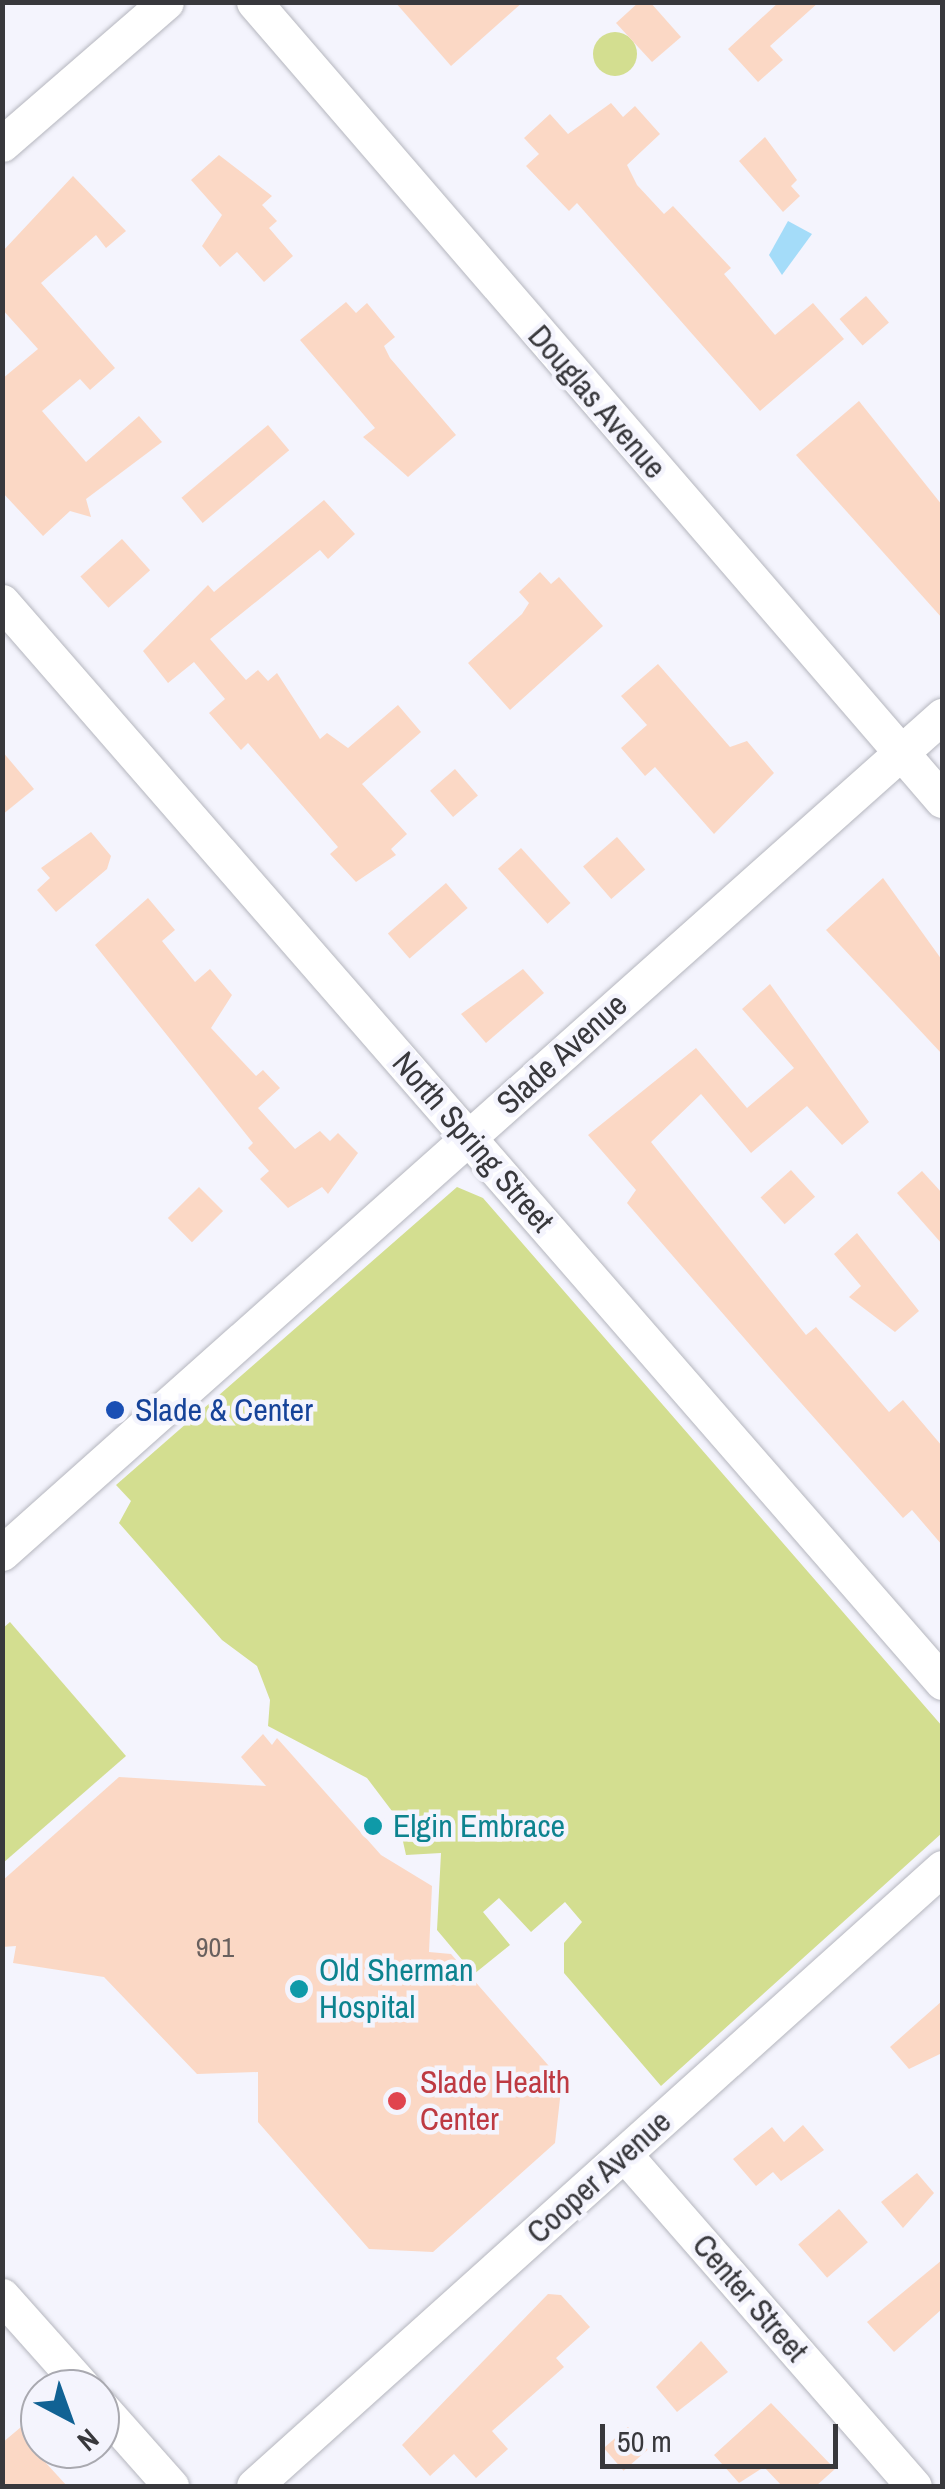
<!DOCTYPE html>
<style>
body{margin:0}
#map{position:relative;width:945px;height:2489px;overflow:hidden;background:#f4f4fd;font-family:"Archivo Narrow",sans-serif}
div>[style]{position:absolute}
.green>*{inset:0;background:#d3de90}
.round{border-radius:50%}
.water>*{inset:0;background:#a4dcf9}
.building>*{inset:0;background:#fbd8c5;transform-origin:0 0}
.roads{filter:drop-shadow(0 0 2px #b5b6be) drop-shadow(0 0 2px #b5b6be)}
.minor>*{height:35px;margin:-17.5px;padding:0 17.5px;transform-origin:17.5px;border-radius:17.5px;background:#fff}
.dots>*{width:28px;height:28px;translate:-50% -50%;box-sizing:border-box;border:5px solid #f4f4fd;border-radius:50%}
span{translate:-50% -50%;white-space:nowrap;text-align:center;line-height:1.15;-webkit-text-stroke:9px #f4f4fd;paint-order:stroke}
.number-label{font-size:28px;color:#69605e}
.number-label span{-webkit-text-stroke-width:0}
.street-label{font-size:32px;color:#38383c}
.transit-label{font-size:32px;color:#164399}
.left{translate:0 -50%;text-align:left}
.culture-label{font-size:32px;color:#0d838f}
.health-label{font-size:32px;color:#be3a42}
.frame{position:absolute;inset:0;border:5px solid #38383c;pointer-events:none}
.north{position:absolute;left:20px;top:2369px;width:100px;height:100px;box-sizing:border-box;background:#f4f4fd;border:2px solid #a9a9b0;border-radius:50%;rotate:139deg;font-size:28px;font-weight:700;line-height:40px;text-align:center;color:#38383c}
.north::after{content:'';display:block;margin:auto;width:35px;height:45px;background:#116294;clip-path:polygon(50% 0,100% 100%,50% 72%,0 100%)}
.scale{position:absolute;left:600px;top:2424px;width:238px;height:45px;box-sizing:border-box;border:5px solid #38383c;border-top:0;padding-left:12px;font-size:30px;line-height:35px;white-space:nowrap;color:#38383c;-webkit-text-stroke:8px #f4f4fd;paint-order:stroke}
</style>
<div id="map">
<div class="green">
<i class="round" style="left:593px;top:32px;width:44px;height:44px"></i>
<i style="clip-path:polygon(457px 1187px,483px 1198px,942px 1726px,942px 1833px,661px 2086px,564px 1973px,564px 1943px,582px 1922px,565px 1902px,531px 1932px,499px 1898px,483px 1912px,510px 1945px,474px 1974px,437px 1930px,441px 1853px,406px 1855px,398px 1819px,367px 1778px,268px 1726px,270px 1700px,257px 1666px,222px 1640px,119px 1523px,131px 1501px,116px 1485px)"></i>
<i style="clip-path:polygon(10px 1622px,126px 1756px,3px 1863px,2px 1629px)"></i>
</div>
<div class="water">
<i style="clip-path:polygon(788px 221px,812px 234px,782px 275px,769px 255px)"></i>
</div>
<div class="building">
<i style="clip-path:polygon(395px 2px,523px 2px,451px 66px)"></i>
<i style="clip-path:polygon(639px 2px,650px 2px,681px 37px,652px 62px,616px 23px)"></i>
<i style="clip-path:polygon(779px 2px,819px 2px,770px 46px,783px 60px,758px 82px,728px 49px)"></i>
<i style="clip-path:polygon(611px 103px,623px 117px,635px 106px,660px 134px,627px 165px,637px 185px,664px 214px,673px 206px,731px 268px,724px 274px,775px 335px,813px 303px,844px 339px,760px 411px,577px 203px,569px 211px,526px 166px,539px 154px,524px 138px,550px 114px,568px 134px)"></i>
<i style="clip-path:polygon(765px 137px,797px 180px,791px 186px,800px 196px,783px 212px,739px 161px)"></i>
<i style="clip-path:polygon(219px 155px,272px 196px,262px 205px,277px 221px,269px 228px,293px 256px,264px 282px,237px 252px,220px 267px,202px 246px,222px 215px,191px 180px)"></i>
<i style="clip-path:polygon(73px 176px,126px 231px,106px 248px,96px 235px,41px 283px,115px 368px,90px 390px,80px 379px,42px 411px,86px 462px,139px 416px,162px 442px,86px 499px,91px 517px,70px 511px,43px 536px,2px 492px,2px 379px,38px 349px,2px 309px,2px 252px)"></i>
<i style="left:866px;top:296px;width:35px;height:35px;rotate:49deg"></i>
<i style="clip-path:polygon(346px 302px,356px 313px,367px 303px,395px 337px,384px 346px,390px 358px,456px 435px,408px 477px,363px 437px,375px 428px,300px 340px)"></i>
<i style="clip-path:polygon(859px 401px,942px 505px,942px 618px,796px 455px)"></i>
<i style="left:268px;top:425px;width:33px;height:113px;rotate:50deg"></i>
<i style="clip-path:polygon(324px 500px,355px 534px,328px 559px,320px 550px,210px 639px,246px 680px,258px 670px,268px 681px,277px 673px,320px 739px,327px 733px,348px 748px,398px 705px,421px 732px,362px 784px,407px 834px,391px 849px,396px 855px,356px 882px,330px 854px,338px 847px,248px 743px,241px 750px,209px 713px,225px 699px,194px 662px,168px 683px,143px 651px,208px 585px,214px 592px)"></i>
<i style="left:122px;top:539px;width:42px;height:56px;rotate:48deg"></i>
<i style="clip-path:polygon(540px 572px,551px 584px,559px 577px,603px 626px,510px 710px,468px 663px,522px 614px,529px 603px,519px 592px)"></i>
<i style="clip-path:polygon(658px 664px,730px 747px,747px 741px,774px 773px,714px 834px,655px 767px,645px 776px,621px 748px,647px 725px,621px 696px)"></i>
<i style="clip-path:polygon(2px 751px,34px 789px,2px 815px)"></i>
<i style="left:455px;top:769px;width:35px;height:33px;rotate:49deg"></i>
<i style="clip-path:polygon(91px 832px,111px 856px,107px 869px,56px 912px,37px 890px,50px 878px,41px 868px)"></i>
<i style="left:617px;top:837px;width:43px;height:45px;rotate:49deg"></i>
<i style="left:521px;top:848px;width:74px;height:31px;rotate:48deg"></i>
<i style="clip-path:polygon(883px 878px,942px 960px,942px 1054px,826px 930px)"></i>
<i style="left:446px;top:883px;width:33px;height:77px;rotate:49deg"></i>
<i style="clip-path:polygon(148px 898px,175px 930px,162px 941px,195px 982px,210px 969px,232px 995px,211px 1028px,256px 1076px,263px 1070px,280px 1088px,258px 1108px,295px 1149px,320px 1131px,330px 1141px,338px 1133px,358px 1153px,328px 1194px,322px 1187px,288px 1208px,260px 1179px,269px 1171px,248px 1148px,253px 1143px,95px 945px)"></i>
<i style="clip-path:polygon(523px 969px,544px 993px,486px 1043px,461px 1014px)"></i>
<i style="clip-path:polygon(770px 984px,869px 1122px,842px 1145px,807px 1106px,751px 1153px,701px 1094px,651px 1142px,806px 1335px,816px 1327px,889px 1412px,903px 1400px,942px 1446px,942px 1545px,912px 1510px,903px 1518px,770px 1368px,627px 1203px,636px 1190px,588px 1135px,696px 1048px,747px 1108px,794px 1068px,742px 1009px)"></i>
<i style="left:791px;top:1170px;width:36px;height:41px;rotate:48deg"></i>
<i style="clip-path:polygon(922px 1171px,942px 1193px,942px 1244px,897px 1193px)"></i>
<i style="left:199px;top:1187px;width:34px;height:44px;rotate:45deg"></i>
<i style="clip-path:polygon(857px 1233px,919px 1311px,895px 1332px,849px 1297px,861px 1286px,834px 1254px)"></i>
<i style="clip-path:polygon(263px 1734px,272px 1745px,277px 1738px,381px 1855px,432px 1886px,429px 1952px,451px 1954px,562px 2081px,555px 2143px,433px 2252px,369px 2249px,258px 2122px,258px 2072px,197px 2074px,104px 1977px,13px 1963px,16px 1946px,2px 1947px,2px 1881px,119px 1777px,266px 1786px,241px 1757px)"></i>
<i style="clip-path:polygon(942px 2001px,942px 2053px,909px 2069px,890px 2047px)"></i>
<i style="clip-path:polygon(803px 2125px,824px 2150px,781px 2181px,773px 2172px,756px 2186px,733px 2159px,772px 2127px,784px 2142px)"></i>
<i style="clip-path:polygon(917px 2173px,934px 2193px,903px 2228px,881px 2202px)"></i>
<i style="left:839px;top:2209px;width:44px;height:54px;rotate:49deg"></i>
<i style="clip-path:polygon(942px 2260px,942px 2309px,894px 2352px,867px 2322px)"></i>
<i style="clip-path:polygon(548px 2294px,561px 2295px,590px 2327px,556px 2358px,564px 2367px,492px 2431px,508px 2449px,476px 2478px,454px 2454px,430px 2476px,402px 2445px)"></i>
<i style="clip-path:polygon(701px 2341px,728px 2372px,677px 2412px,656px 2387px)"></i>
<i style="clip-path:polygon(771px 2403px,835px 2469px,816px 2486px,782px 2486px,764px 2467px,739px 2483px,714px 2455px)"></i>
<i style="clip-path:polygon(27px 2422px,40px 2449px,55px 2455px,46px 2463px,67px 2486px,2px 2486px,2px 2443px)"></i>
<i style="left:628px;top:2427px;width:30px;height:32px;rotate:49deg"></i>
</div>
<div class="roads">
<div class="minor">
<i style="left:254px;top:2px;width:1054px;rotate:49.23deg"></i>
<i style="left:2px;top:144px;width:217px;rotate:-40.9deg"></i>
<i style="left:2px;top:602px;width:1432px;rotate:48.96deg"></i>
<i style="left:2px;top:1553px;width:1259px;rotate:-41.68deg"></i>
<i style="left:624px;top:2154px;width:441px;rotate:48.9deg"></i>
<i style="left:2px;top:2296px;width:125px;rotate:48.3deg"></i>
<i style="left:100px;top:2406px;width:107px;rotate:48.4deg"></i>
<i style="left:254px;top:2486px;width:925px;rotate:-41.93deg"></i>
</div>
</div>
<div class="dots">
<i style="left:115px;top:1410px;background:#1a4fb4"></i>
<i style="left:373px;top:1826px;background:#0f9aa8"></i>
<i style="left:299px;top:1989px;background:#0f9aa8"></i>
<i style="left:397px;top:2101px;background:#e0444e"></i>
</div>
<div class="number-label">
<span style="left:215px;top:1947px">901</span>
</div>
<div class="street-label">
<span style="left:597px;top:402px;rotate:49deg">Douglas Avenue</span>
<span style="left:562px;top:1054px;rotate:-42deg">Slade Avenue</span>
<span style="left:473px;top:1142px;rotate:49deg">North Spring Street</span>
<span style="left:599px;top:2177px;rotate:-42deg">Cooper Avenue</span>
<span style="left:750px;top:2298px;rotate:49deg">Center Street</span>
</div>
<div class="transit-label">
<span class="left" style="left:135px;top:1410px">Slade &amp; Center</span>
</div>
<div class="culture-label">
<span class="left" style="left:393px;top:1826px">Elgin Embrace</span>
<span class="left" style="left:319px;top:1989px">Old Sherman<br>Hospital</span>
</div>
<div class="health-label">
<span class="left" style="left:420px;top:2101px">Slade Health<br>Center</span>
</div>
<div class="frame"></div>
<div class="north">N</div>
<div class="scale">50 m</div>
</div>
